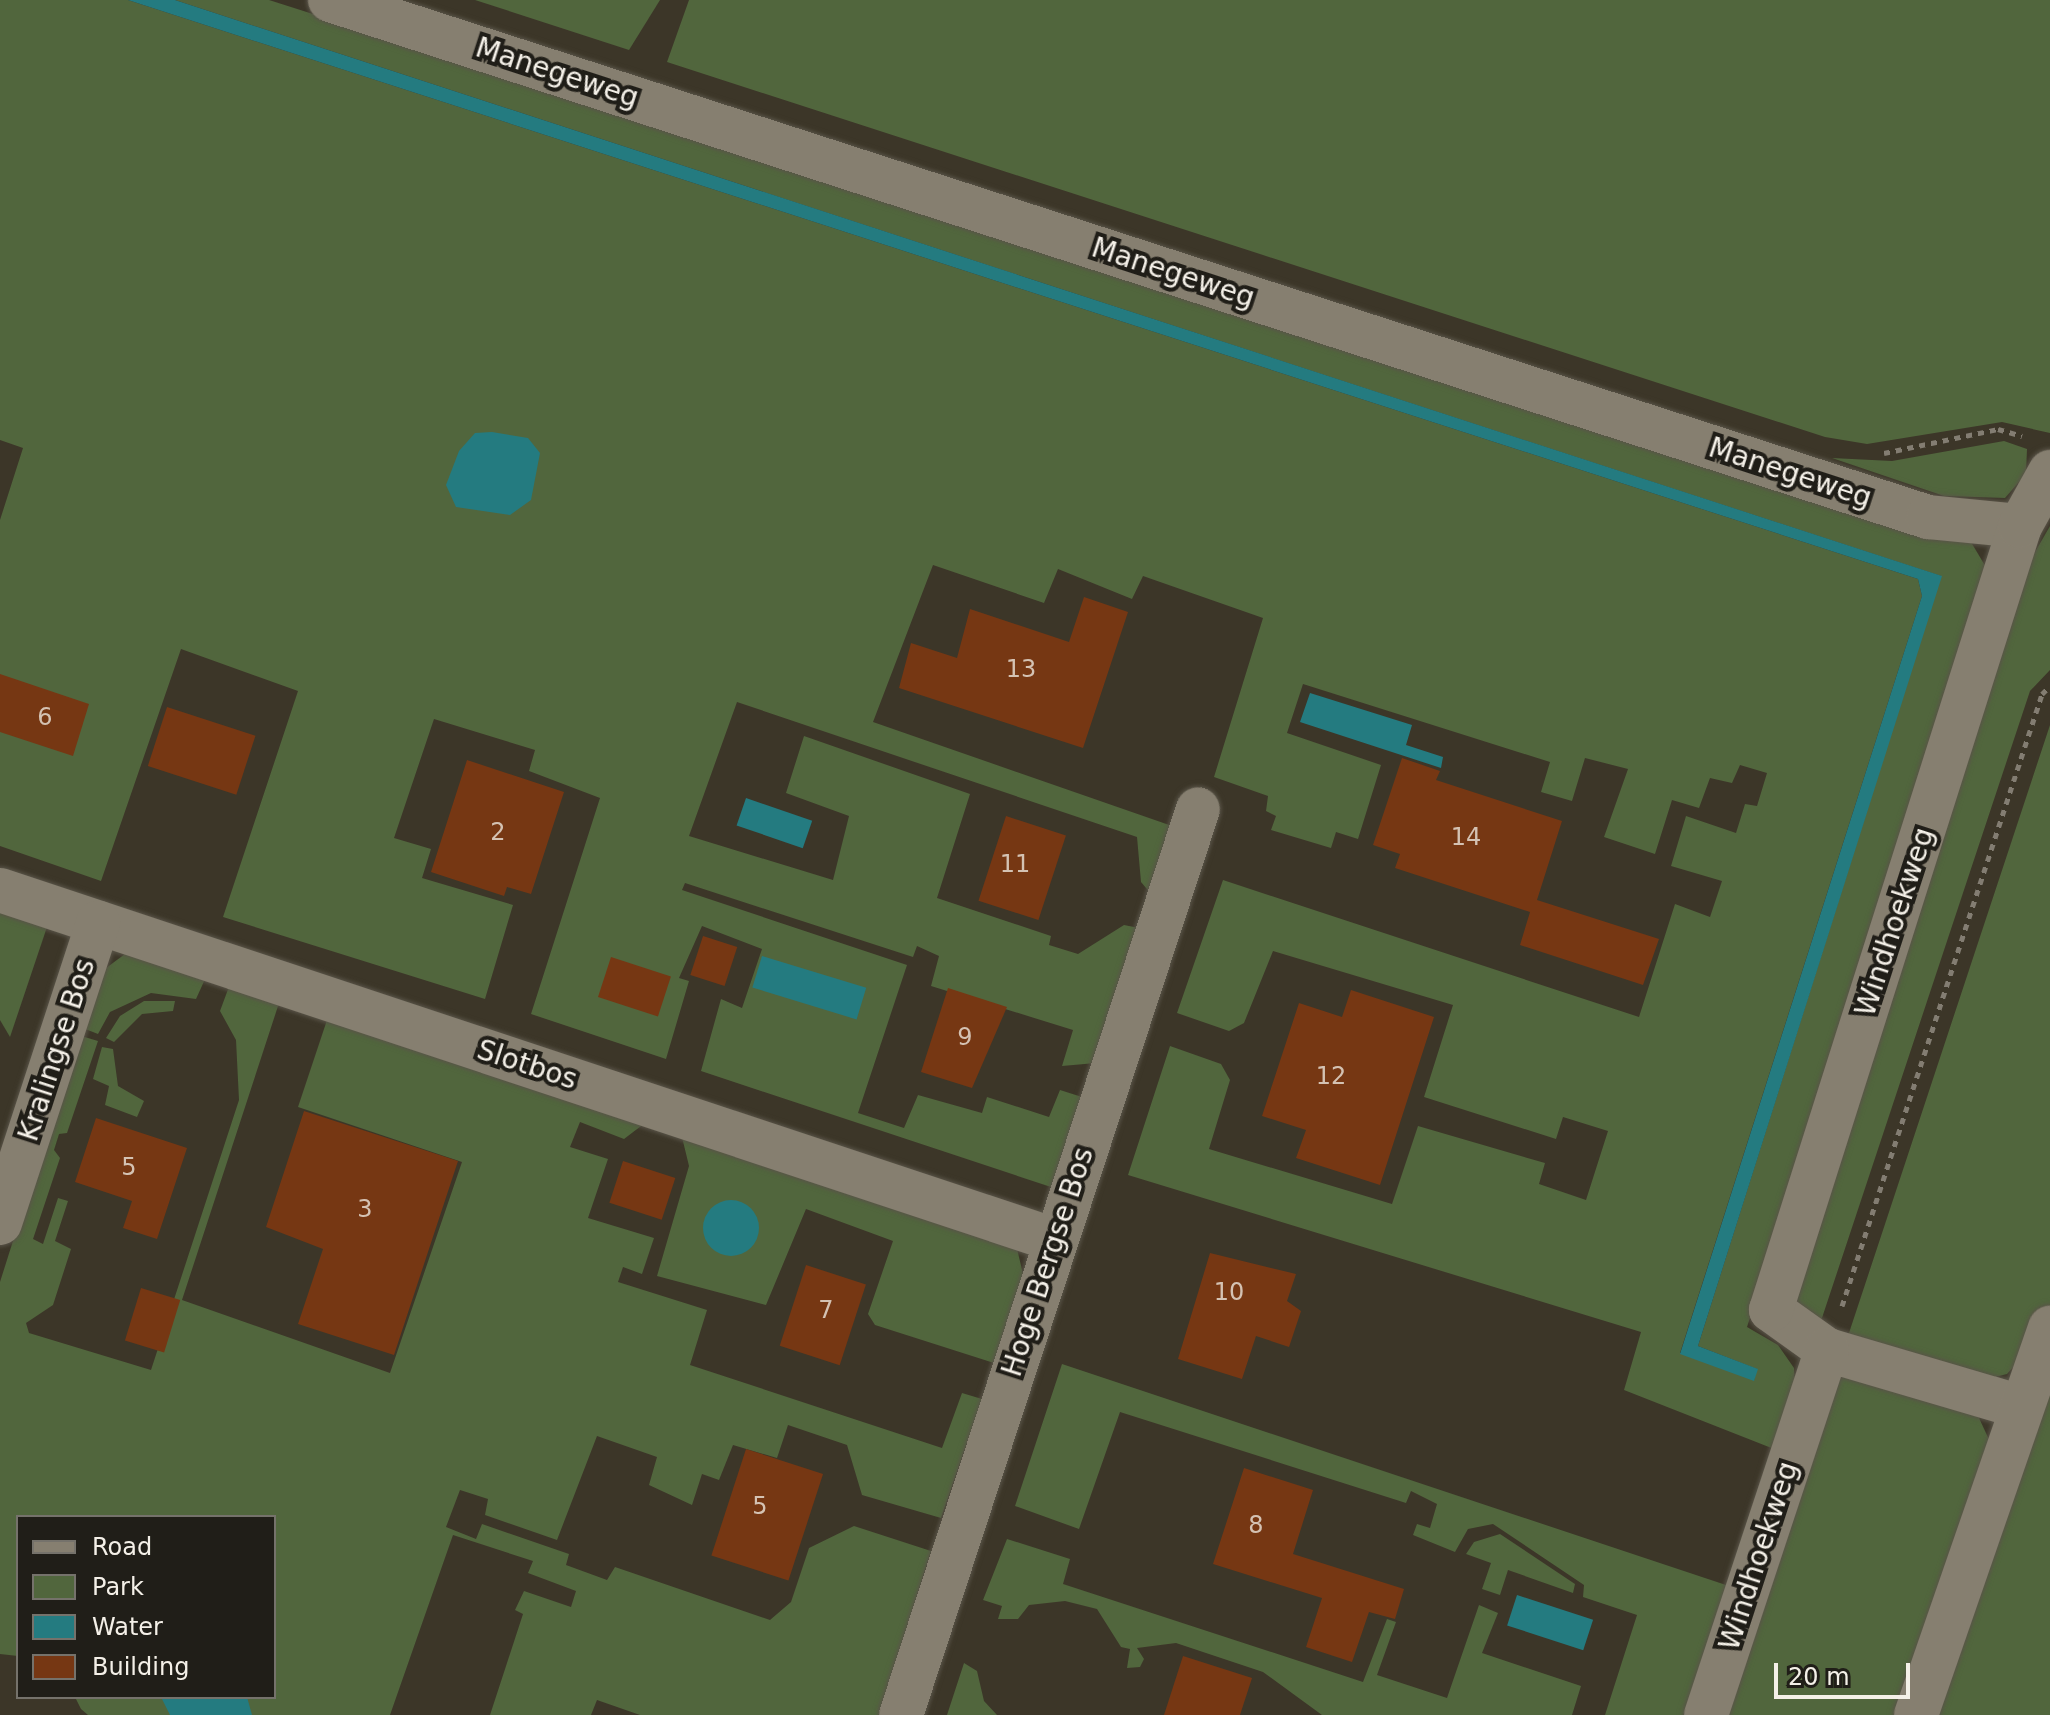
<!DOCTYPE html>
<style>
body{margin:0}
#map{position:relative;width:2050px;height:1715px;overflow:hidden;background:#3c3628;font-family:"DejaVu Sans",sans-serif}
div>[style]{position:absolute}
.green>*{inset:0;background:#51663d}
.water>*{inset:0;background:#247b80;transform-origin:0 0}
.round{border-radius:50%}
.building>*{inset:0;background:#763713;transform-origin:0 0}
.path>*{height:5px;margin-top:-2.5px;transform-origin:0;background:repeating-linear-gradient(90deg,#837d72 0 6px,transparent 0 12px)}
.roads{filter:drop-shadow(0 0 2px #595448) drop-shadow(0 0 2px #595448)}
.minor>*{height:44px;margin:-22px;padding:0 22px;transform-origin:22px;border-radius:22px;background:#867f70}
span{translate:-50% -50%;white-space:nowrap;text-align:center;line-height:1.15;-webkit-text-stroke:8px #201e18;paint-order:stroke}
.number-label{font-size:24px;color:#d4c2b3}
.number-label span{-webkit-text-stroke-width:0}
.street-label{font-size:28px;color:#f4f0e8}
.legend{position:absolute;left:16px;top:1515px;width:260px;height:184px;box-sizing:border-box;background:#201e18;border:2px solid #75726b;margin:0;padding:10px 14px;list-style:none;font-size:24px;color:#f4f0e8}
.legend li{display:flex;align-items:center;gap:16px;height:40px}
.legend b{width:40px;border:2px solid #75726b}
.scale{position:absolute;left:1774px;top:1663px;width:136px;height:36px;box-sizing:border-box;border:4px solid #f4f0e8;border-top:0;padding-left:10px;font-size:24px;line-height:28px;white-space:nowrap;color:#f4f0e8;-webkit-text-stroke:6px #201e18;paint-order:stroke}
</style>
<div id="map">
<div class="green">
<i style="clip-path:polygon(0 0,128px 0,1918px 579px,1922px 596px,1680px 1353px,1754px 1380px,1757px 1369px,1698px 1346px,1941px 576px,175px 0,269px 0,1971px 542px,1990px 574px,1747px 1327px,1778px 1345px,1794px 1368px,1795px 1384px,1774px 1449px,1624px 1390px,1641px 1332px,1128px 1175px,1170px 1046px,1221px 1064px,1230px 1080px,1209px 1149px,1392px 1204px,1418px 1126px,1545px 1163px,1539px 1184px,1586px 1200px,1608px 1131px,1563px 1117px,1556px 1139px,1424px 1097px,1453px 1005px,1273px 951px,1244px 1023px,1229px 1031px,1177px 1013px,1223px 880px,1639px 1017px,1675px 904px,1710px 917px,1722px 881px,1671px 866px,1686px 816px,1736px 833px,1745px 804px,1757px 806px,1767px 773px,1740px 765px,1732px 783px,1710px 778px,1699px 808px,1672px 800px,1655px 854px,1604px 837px,1628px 769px,1585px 758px,1572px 801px,1541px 792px,1550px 762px,1303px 684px,1287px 733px,1381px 765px,1358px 839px,1336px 832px,1331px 848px,1271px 830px,1276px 816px,1266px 811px,1268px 796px,1214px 777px,1263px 618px,1143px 576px,1132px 599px,1058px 569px,1044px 603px,933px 565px,873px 722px,1175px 827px,1152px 895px,1141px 882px,1137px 837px,737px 702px,689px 836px,833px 880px,849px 816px,786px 793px,804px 736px,970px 794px,937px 898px,1051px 936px,1049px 945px,1078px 954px,1124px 925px,1139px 928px,1096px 1063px,1062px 1066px,1073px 1030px,931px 986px,939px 956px,917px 946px,913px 957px,685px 883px,682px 890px,907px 965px,858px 1113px,904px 1128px,918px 1095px,982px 1113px,987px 1097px,1049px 1117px,1060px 1090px,1082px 1097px,1054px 1188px,701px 1071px,721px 999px,742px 1008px,762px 949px,702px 926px,679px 978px,689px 981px,666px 1059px,531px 1014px,600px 798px,529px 771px,535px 750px,434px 719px,394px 838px,431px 849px,422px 878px,513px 905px,485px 999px,223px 917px,298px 691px,181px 649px,101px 881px,0 846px,0 520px,23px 448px,0 440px)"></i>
<i style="clip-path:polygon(475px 0,660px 0,629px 50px)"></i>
<i style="clip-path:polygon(689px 0,2050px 0,2050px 433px,2002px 422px,1867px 444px,1825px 437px,667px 62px)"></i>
<i style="clip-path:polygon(2004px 441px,2027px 449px,2026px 474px,2005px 498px,1944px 496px,1832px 458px,1892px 461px)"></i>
<i style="clip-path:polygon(2050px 526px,2050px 670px,2030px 691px,1817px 1333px,1799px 1311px,1794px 1287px,2019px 580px)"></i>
<i style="clip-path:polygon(2050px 725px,2050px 1715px,1720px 1715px,1824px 1395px,1844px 1373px,1973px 1405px,1992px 1446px,2021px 1359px,2007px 1374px,1987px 1379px,1848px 1336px)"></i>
<i style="clip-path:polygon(0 911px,47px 927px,10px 1037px,0 1020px)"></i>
<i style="clip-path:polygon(125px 954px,206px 977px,196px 999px,151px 993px,110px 1012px,98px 1034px,80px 1027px,98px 974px)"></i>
<i style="clip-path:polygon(230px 984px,280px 1000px,182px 1300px,390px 1373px,462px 1162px,298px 1107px,328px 1017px,649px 1120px,624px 1139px,580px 1122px,570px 1147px,608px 1159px,588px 1218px,654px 1238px,642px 1274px,623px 1267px,618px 1282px,707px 1310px,690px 1365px,942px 1448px,962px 1393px,982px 1399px,941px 1518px,862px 1495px,847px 1445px,788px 1425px,777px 1458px,733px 1445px,719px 1480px,702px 1474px,692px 1505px,649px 1485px,657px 1457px,597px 1436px,557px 1540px,485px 1515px,488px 1499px,460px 1490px,446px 1527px,476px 1539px,482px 1524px,569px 1554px,566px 1565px,607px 1580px,615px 1567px,770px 1620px,791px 1602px,809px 1548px,854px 1526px,931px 1551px,879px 1715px,640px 1715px,597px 1700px,591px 1715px,490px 1715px,523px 1614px,515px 1610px,524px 1591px,571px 1607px,576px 1591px,528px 1573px,533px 1561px,453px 1535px,390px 1715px,88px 1715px,81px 1709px,75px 1697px,274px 1697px,274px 1517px,18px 1517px,18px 1656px,0 1654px,0 1282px,78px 1035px,98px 1041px,67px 1133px,59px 1134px,54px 1150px,60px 1158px,33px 1239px,43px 1244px,58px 1198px,68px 1201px,55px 1241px,71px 1249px,53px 1305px,26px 1323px,29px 1333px,151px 1370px,239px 1100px,236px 1040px,220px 1011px)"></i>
<i style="clip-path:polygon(144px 1001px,175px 1001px,173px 1011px,142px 1014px,114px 1042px,106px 1038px,120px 1016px)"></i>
<i style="clip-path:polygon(102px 1047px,113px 1049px,118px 1086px,144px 1101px,137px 1117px,105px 1105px,109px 1086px,93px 1079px)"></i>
<i style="clip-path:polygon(681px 1133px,1015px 1240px,1023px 1274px,994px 1363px,875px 1325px,868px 1314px,893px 1241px,806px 1209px,766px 1305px,657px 1276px,689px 1166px)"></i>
<i style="clip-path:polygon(1062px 1364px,1729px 1586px,1686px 1715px,1605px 1715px,1637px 1615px,1583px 1597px,1584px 1585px,1493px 1524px,1468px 1529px,1455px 1552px,1413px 1535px,1417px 1524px,1430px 1528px,1437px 1504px,1411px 1491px,1406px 1503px,1120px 1412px,1079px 1529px,1015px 1506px)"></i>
<i style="clip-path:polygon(1500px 1534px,1575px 1584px,1573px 1593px,1508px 1570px,1500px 1595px,1482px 1589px,1491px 1563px,1466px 1554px,1474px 1542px)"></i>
<i style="clip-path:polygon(1007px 1539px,1070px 1559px,1063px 1584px,1363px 1682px,1387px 1619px,1396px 1622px,1377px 1675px,1447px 1698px,1479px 1605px,1498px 1613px,1482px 1653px,1581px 1686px,1572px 1715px,1322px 1715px,1263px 1672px,1176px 1643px,1137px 1648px,1144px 1659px,1140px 1667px,1127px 1668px,1130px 1649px,1121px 1647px,1097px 1609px,1065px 1601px,1029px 1605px,1018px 1619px,998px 1619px,1002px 1606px,983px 1600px)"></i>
<i style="clip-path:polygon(964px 1663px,977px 1671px,984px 1701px,997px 1715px,947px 1715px)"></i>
</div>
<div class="water">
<i style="clip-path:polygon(128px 0,175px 0,1942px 576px,1698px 1346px,1758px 1369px,1754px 1381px,1680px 1354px,1922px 596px,1918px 579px)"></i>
<i style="clip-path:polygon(492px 432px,528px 438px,540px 453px,531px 500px,510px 515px,456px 507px,446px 485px,459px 451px,475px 433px)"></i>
<i style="clip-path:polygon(1310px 693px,1412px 725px,1406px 745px,1443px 757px,1441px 768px,1300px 722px)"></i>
<i style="left:746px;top:798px;width:70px;height:29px;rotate:19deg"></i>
<i style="left:762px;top:956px;width:109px;height:33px;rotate:17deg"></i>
<i class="round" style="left:703px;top:1200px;width:56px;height:56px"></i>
<i style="left:1517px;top:1595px;width:80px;height:32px;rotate:18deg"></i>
<i style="clip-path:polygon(161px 1697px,247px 1697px,252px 1715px,170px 1715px)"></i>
</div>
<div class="building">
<i style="clip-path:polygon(1084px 597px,1128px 612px,1083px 748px,899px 688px,911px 643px,957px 658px,970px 609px,1069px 642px)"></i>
<i style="clip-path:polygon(0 674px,89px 704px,73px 756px,0 732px)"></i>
<i style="left:167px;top:707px;width:93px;height:62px;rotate:18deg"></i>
<i style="clip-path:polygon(1402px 758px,1440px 771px,1436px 780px,1562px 821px,1537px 900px,1659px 939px,1643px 985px,1520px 945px,1530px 912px,1395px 868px,1400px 854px,1373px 845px)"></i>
<i style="clip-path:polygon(467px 760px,564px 792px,531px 894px,507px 887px,504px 896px,431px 872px)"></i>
<i style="left:1006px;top:816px;width:63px;height:89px;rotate:18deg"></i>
<i style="left:703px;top:936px;width:36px;height:41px;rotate:18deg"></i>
<i style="left:611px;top:957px;width:63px;height:42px;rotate:18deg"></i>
<i style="clip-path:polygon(948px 988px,1007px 1007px,972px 1088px,921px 1072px)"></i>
<i style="clip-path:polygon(1351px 990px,1434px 1017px,1380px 1185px,1296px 1158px,1306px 1130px,1262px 1116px,1299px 1003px,1342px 1017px)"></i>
<i style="clip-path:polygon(304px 1111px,458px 1161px,394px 1355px,298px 1324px,323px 1249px,266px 1227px)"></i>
<i style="clip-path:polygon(96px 1118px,187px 1148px,157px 1239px,123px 1228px,132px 1201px,75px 1182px)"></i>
<i style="left:623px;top:1161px;width:55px;height:44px;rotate:18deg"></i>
<i style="clip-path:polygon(1210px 1253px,1296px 1274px,1287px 1301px,1301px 1311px,1289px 1347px,1256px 1336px,1242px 1379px,1178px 1359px)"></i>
<i style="left:806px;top:1265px;width:63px;height:85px;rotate:18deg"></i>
<i style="left:141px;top:1288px;width:41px;height:55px;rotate:17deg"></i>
<i style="left:746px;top:1449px;width:81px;height:112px;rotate:18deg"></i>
<i style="clip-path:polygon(1244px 1468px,1313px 1490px,1293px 1554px,1404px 1589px,1395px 1619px,1369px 1612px,1352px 1662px,1306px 1647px,1322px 1598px,1213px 1564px)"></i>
<i style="clip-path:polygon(1183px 1656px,1252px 1678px,1240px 1715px,1164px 1715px)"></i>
</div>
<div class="path">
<i style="left:1884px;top:453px;width:116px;rotate:-11.9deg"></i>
<i style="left:1998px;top:429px;width:25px;rotate:16deg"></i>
<i style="left:1842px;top:1306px;width:644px;rotate:-71.9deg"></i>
<i style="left:2042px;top:694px;width:11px;rotate:-45deg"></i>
</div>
<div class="roads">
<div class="minor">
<i style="left:330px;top:0;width:1680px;rotate:17.93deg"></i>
<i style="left:1928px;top:517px;width:92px;rotate:5.6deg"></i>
<i style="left:0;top:890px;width:1112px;rotate:18.35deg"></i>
<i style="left:0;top:1223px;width:316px;rotate:-71.9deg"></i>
<i style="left:2021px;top:1407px;width:202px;rotate:-163.6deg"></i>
<i style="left:1827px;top:1350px;width:69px;rotate:-144.5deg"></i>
<i style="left:1771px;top:1310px;width:823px;rotate:-72.38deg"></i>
<i style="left:2020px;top:526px;width:62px;rotate:-60.9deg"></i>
<i style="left:901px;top:1715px;width:953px;rotate:-71.85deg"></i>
<i style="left:1706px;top:1715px;width:385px;rotate:-71.7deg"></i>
<i style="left:1916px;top:1715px;width:410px;rotate:-70.9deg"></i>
</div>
</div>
<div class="number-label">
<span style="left:1021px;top:670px">13</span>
<span style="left:45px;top:718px">6</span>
<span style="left:498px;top:833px">2</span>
<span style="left:1466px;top:838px">14</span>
<span style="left:1015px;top:865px">11</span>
<span style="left:965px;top:1038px">9</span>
<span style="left:1331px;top:1077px">12</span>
<span style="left:129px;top:1168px">5</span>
<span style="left:365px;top:1210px">3</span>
<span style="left:1229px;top:1293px">10</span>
<span style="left:826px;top:1311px">7</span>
<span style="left:760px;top:1507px">5</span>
<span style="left:1256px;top:1526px">8</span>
</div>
<div class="street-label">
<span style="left:557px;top:73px;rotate:18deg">Manegeweg</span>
<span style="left:1173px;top:273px;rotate:18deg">Manegeweg</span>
<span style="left:1790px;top:473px;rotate:18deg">Manegeweg</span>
<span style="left:1895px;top:922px;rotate:-72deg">Windhoekweg</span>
<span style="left:57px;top:1050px;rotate:-72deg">Kralingse Bos</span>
<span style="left:527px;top:1065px;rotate:18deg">Slotbos</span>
<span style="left:1048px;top:1262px;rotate:-72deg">Hoge Bergse Bos</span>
<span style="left:1759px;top:1556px;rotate:-72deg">Windhoekweg</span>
</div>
<ul class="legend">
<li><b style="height:10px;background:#867f70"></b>Road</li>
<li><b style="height:22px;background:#51663d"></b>Park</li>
<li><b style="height:22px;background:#247b80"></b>Water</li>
<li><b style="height:22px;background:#763713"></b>Building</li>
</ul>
<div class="scale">20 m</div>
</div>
